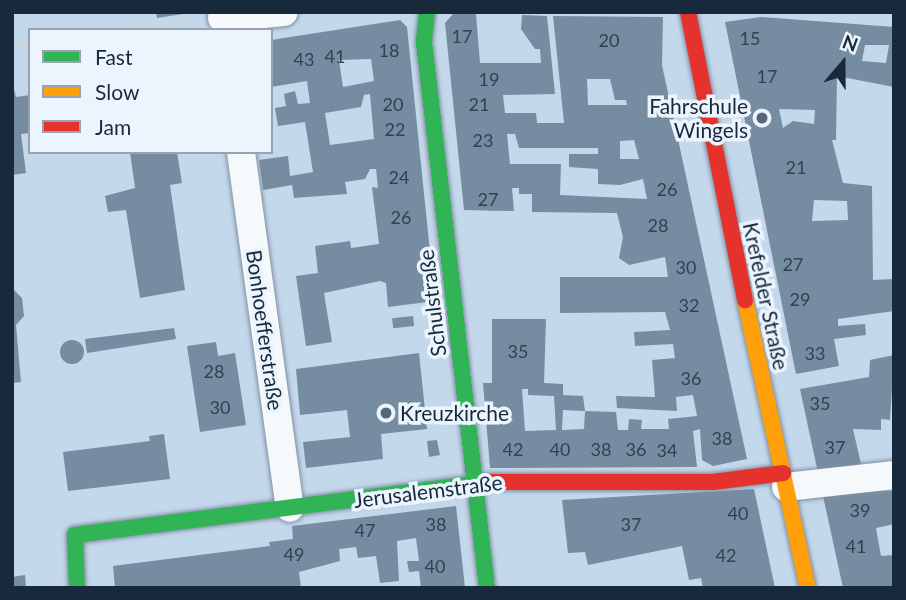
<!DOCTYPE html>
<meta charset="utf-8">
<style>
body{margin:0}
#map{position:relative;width:906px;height:600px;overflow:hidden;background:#c4d8ec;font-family:Lato,sans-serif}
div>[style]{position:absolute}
.building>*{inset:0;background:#768ca0;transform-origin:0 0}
.round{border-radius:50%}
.path>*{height:4.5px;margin-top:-2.25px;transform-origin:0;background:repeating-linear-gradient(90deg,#cfd5dd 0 5px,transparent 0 8.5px)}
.roads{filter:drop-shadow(0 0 2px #8090a1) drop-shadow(0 0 2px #8090a1)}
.street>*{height:28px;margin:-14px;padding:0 14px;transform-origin:14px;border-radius:14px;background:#f6f9fc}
.fast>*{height:16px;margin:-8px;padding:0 8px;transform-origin:8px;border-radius:8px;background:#30b455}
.slow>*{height:16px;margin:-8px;padding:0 8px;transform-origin:8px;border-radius:8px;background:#ff9f0a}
.jam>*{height:16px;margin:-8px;padding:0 8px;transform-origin:8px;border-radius:8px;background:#e5322d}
.dots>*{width:19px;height:19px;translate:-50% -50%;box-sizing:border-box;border:4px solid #ecf5fe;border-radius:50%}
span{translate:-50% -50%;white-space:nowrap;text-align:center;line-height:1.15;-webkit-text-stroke:7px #ecf5fe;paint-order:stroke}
.number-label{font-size:18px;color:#304254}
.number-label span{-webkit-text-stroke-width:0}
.poi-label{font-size:21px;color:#18293b}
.right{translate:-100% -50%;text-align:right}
.left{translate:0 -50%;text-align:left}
.street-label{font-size:21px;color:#18293b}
.frame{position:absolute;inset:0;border:14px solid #18293b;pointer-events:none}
.legend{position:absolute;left:28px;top:28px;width:245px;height:126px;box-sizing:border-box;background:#ecf5fe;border:2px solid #97a3b0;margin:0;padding:9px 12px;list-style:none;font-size:21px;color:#18293b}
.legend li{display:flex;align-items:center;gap:14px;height:35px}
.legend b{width:35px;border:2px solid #97a3b0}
.north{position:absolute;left:808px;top:28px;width:70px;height:70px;-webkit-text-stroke:5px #ecf5fe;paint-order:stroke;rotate:20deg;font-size:19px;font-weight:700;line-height:28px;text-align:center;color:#18293b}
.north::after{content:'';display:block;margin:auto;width:24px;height:32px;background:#18293b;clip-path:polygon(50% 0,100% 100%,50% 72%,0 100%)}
</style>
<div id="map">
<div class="building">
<i style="clip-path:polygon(156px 12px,183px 12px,183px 14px,157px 18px)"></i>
<i style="clip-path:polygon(evenodd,453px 14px,476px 14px,480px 63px,541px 63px,540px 49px,535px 49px,521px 29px,522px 15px,547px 16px,555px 94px,503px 95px,505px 113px,536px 113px,537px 123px,564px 123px,553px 16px,663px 17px,662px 65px,747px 459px,713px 466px,702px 460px,700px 429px,693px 431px,697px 467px,490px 468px,483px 383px,492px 383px,492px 319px,546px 319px,544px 383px,563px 384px,563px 395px,583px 396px,585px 411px,563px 410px,562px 430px,584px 429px,585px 411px,616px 412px,618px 430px,628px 430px,629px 419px,642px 420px,641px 429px,669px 429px,668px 419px,697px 416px,693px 395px,676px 397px,677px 411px,617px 408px,616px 396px,655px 397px,652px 360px,675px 358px,673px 344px,635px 346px,634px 332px,670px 330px,665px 312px,560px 313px,560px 277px,668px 277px,665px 257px,629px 265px,619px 258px,623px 237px,617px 213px,532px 212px,532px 194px,519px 194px,519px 188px,512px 188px,514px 211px,464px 210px,445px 23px,453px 14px,587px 79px,610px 79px,615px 100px,626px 100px,627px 105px,588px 105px,587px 79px,453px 14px,507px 134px,515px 134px,519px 148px,598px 148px,598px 154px,569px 154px,569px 167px,598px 169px,598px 184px,620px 185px,643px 179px,647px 199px,560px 195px,561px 164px,510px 164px,507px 134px,453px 14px,634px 140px,639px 159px,620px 159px,620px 141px,634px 140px,453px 14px,522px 389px,528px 389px,528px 395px,554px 396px,556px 430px,525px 431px,522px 389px)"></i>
<i style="clip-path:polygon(evenodd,761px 17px,894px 27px,894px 87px,837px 76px,836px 140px,832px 140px,843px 183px,872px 186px,873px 280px,894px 279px,894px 311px,838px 319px,838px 326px,865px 324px,866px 335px,834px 339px,839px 366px,796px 374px,725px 22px,761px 17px,865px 45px,889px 45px,886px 63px,862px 61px,865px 45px,761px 17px,779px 109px,815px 110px,814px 124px,793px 121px,783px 128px,779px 109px,761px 17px,814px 200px,847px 201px,848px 220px,812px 221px,814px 200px)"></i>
<i style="clip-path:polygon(evenodd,400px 20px,407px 27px,435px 301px,388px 307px,386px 283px,380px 281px,324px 293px,332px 342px,306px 346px,296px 276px,318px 273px,315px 246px,350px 241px,351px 248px,379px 244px,372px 187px,378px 188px,376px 169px,370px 169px,365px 179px,345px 182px,347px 194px,294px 198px,292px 185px,263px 190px,259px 160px,288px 156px,290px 176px,313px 172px,305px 122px,278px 126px,275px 108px,286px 106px,284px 94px,295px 91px,298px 104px,310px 103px,307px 81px,271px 87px,271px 40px,400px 20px,371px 59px,374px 81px,343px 87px,339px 60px,371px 59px,400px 20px,370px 94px,374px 139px,330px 145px,325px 113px,361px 107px,364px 95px,370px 94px)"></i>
<i style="clip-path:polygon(12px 81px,16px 97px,30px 95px,30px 133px,21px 134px,26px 173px,12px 175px)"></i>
<i style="clip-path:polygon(130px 152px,177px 152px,182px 183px,170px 185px,185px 290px,140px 298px,126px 210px,108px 212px,105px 196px,135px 188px)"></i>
<i style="clip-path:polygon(12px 288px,22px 298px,24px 316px,16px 325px,21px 382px,12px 383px)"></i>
<i style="left:413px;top:316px;width:10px;height:21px;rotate:84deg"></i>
<i style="clip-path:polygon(174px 328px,176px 339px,87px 353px,85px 339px)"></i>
<i class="round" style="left:60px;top:340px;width:24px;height:24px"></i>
<i style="clip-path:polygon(216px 342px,218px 356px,235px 353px,246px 425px,200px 432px,187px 346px)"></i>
<i style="clip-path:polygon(419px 353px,427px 429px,381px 434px,383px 459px,306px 468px,303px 442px,350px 437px,347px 410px,300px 415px,296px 369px)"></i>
<i style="clip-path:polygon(894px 355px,890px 420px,881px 419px,881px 430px,853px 429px,861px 464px,818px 473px,800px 389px,869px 377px,870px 360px)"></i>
<i style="clip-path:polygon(164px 434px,170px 479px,68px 491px,63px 452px,150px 441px,149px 436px)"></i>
<i style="clip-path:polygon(437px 440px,440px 455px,429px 457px,427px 441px)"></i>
<i style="clip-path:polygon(754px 489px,775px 588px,703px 588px,701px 578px,689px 580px,682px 546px,588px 565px,585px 552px,568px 553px,562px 500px)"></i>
<i style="clip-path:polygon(851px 491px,894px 491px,894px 524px,876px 528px,881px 556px,894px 555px,894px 588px,843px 588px,823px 496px)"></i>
<i style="clip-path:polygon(456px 506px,465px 588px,421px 588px,419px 571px,409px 572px,407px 561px,419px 561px,416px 538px,397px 541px,399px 581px,380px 583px,376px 556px,358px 558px,356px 547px,339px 549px,340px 561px,299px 572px,301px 588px,115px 588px,113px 566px,270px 546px,269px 542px,293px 539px,292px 526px)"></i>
<i style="clip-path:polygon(25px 575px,26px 588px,12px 588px,12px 577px)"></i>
</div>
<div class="path">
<i style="left:115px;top:30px;width:79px;rotate:-8.7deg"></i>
<i style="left:12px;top:45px;width:18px;rotate:-6deg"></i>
</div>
<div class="roads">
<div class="street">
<i style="left:222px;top:18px;width:62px;rotate:-5.5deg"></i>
<i style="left:241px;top:152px;width:359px;rotate:82.2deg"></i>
<i style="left:786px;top:487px;width:109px;rotate:-6.3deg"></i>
</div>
<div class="fast">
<i style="left:427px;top:12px;width:30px;rotate:96deg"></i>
<i style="left:424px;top:42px;width:550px;rotate:83.42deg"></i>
<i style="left:77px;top:588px;width:53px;rotate:-92.2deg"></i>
<i style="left:75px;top:535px;width:417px;rotate:-7.3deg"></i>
</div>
<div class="slow">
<i style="left:745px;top:300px;width:295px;rotate:77.7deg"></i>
</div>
<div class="jam">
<i style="left:688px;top:12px;width:294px;rotate:78.8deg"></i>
<i style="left:489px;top:482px;width:224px"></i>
<i style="left:713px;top:482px;width:71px;rotate:-7.3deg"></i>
</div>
</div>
<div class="dots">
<i style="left:762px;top:118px;background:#546679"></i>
<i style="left:386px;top:413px;background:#546679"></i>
</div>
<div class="number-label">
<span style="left:462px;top:36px">17</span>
<span style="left:750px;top:38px">15</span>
<span style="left:609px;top:40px">20</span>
<span style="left:389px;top:50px">18</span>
<span style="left:335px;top:56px">41</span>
<span style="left:304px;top:59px">43</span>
<span style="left:767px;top:76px">17</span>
<span style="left:489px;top:79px">19</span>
<span style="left:393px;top:104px">20</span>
<span style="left:479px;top:104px">21</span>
<span style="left:395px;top:129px">22</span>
<span style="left:483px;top:140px">23</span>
<span style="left:796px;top:167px">21</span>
<span style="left:399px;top:177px">24</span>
<span style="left:667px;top:189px">26</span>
<span style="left:488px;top:199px">27</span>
<span style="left:401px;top:217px">26</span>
<span style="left:658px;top:225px">28</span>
<span style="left:793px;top:264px">27</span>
<span style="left:686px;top:267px">30</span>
<span style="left:800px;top:299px">29</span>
<span style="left:689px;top:305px">32</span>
<span style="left:518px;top:351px">35</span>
<span style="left:815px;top:353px">33</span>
<span style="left:214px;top:371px">28</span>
<span style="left:691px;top:378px">36</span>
<span style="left:820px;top:403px">35</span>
<span style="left:220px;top:407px">30</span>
<span style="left:722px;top:438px">38</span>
<span style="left:835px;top:447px">37</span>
<span style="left:513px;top:449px">42</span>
<span style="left:560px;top:449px">40</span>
<span style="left:601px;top:449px">38</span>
<span style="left:636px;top:449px">36</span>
<span style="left:667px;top:450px">34</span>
<span style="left:860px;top:510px">39</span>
<span style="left:738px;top:513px">40</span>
<span style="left:436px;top:524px">38</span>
<span style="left:631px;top:524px">37</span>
<span style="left:365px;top:530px">47</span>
<span style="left:856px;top:546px">41</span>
<span style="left:294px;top:554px">49</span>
<span style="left:726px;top:555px">42</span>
<span style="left:435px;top:566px">40</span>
</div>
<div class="poi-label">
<span class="right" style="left:748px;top:118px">Fahrschule<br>Wingels</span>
<span class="left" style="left:400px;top:413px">Kreuzkirche</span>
</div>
<div class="street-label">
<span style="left:766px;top:296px;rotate:78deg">Krefelder Straße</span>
<span style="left:432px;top:303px;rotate:-97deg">Schulstraße</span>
<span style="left:265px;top:330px;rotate:82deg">Bonhoefferstraße</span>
<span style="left:428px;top:491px;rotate:-7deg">Jerusalemstraße</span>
</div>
<div class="frame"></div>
<ul class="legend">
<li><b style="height:9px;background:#30b455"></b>Fast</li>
<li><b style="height:9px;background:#ff9f0a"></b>Slow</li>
<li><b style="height:9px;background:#e5322d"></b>Jam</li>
</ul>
<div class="north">N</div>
</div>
